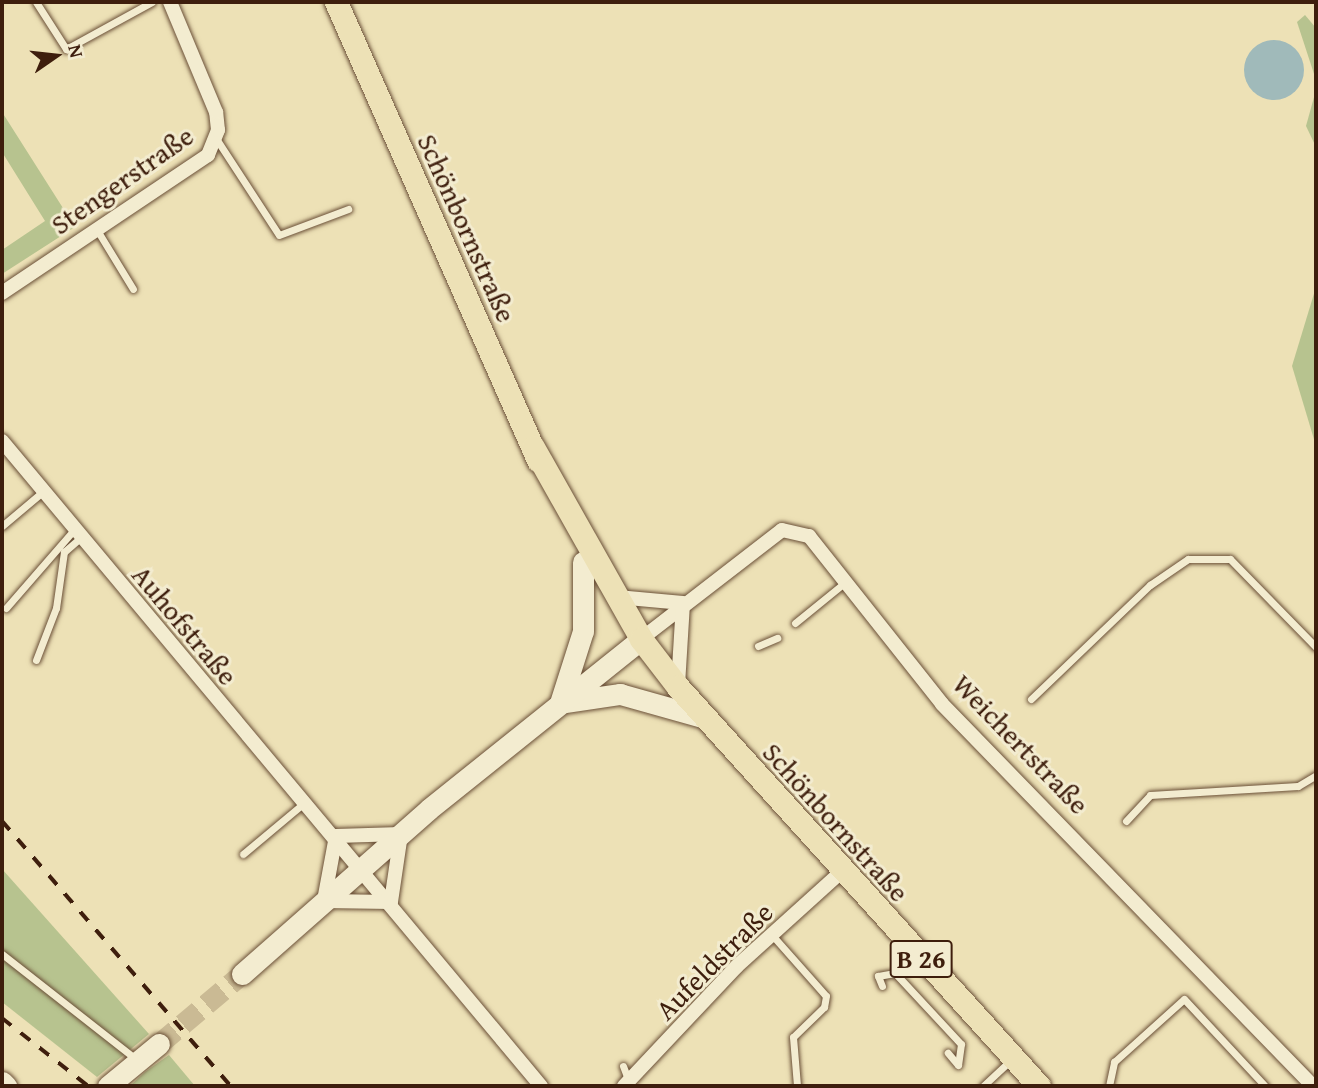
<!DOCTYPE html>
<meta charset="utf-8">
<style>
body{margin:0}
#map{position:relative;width:1318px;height:1088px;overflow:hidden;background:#ede1b6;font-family:"Gentium Book Plus",serif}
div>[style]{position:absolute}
.green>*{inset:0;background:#b7c38f}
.water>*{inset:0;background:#a0baba}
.round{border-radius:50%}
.secondary-tunnel>*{height:21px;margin-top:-10.5px;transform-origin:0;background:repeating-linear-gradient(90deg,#caba94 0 21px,transparent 0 31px)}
.roads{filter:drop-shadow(0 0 2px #6a4f37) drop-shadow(0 0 2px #6a4f37)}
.lane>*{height:7px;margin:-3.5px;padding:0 3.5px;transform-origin:3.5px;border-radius:3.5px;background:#f3ecd0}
.street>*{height:14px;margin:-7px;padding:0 7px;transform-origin:7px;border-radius:7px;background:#f3ecd0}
.secondary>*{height:21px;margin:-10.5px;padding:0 10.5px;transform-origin:10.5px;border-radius:10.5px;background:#f3ecd0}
.primary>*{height:23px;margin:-11.5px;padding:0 11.5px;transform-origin:11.5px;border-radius:11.5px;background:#ede1b6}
.rail>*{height:3.5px;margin-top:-1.75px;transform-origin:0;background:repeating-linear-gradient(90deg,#3e1e0d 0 12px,transparent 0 24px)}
span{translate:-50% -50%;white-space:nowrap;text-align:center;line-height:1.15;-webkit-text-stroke:6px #f3ecd0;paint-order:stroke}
.shield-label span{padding:2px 5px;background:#f3ecd0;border:2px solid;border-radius:5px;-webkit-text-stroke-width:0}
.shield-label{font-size:26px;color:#3e1e0d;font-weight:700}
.street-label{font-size:28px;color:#3e1e0d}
.frame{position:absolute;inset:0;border:4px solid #3e1e0d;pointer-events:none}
.north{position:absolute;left:21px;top:21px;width:70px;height:70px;-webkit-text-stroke:5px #f3ecd0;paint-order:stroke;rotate:76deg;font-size:19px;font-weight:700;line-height:28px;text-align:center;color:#3e1e0d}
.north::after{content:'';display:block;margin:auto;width:24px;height:32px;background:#3e1e0d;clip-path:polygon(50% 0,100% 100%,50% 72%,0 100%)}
</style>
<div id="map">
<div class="green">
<i style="clip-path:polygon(1305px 15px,1316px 28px,1316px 80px,1297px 22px)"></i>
<i style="clip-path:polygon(1316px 90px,1316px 147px,1306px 126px)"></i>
<i style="clip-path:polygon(2px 112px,75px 227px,2px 274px,2px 250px,45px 221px,2px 152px)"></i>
<i style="clip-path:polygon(1316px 287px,1316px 446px,1292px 366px)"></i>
<i style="clip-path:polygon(2px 869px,149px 1034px,97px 1077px,2px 1002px)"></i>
<i style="clip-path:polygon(169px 1055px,195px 1086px,130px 1086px,145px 1072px)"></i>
</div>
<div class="water">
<i class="round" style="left:1244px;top:40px;width:60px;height:60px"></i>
</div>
<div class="secondary-tunnel">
<i style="left:159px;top:1044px;width:109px;rotate:-40.1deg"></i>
</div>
<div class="roads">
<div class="lane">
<i style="left:36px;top:2px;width:56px;rotate:57.4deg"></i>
<i style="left:66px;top:49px;width:98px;rotate:-28.7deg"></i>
<i style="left:217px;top:140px;width:113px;rotate:56.9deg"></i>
<i style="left:279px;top:235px;width:74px;rotate:-20.6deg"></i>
<i style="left:97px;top:230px;width:69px;rotate:58.6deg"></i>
<i style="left:2px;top:526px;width:50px;rotate:-40.1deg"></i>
<i style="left:6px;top:608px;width:102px;rotate:-49deg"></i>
<i style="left:795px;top:623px;width:62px;rotate:-39.1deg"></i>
<i style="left:758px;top:646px;width:21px;rotate:-23deg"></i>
<i style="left:36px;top:660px;width:56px;rotate:-69deg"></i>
<i style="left:56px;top:608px;width:57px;rotate:-81.9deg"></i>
<i style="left:64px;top:552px;width:20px;rotate:-41deg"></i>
<i style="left:1031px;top:699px;width:165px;rotate:-43.8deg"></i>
<i style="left:1150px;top:585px;width:46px;rotate:-34.4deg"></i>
<i style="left:1188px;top:559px;width:42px"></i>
<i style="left:1230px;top:559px;width:123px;rotate:45.7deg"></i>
<i style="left:1126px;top:821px;width:35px;rotate:-47deg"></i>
<i style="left:1150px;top:795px;width:148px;rotate:-3.5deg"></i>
<i style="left:1298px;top:786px;width:21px;rotate:-31deg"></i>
<i style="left:243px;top:854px;width:80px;rotate:-39.9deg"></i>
<i style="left:772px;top:935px;width:81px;rotate:48.5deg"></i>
<i style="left:826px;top:996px;width:11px;rotate:100deg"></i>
<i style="left:824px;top:1007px;width:43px;rotate:135.9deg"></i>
<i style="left:793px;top:1037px;width:49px;rotate:85.3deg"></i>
<i style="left:2px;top:954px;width:170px;rotate:38.1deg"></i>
<i style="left:882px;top:986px;width:11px;rotate:-112deg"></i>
<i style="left:878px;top:976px;width:17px;rotate:-10deg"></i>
<i style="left:895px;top:973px;width:97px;rotate:47.1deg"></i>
<i style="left:961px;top:1044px;width:21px;rotate:98deg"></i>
<i style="left:958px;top:1065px;width:16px;rotate:-130deg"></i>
<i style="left:623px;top:1066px;width:17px;rotate:69deg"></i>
<i style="left:983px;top:1086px;width:37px;rotate:-43deg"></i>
<i style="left:1109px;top:1086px;width:25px;rotate:-78deg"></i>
<i style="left:1114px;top:1062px;width:94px;rotate:-42deg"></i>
<i style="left:1184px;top:999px;width:119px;rotate:47deg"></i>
</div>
<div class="street">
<i style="left:2px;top:293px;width:248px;rotate:-33.8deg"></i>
<i style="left:208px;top:155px;width:27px;rotate:-68deg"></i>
<i style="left:218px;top:130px;width:18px;rotate:-96deg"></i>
<i style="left:216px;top:112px;width:119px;rotate:-112.7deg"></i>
<i style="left:2px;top:441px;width:841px;rotate:50.12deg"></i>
<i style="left:617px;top:597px;width:66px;rotate:5.2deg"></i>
<i style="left:641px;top:639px;width:178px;rotate:-37.7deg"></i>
<i style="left:782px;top:530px;width:28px;rotate:13deg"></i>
<i style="left:809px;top:536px;width:214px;rotate:51.6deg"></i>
<i style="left:942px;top:704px;width:533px;rotate:45.84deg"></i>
<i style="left:678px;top:685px;width:82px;rotate:-86.5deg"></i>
<i style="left:336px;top:836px;width:66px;rotate:100.5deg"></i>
<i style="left:324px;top:901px;width:67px;rotate:0.9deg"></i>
<i style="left:336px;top:836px;width:65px;rotate:-1.8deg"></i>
<i style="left:401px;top:834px;width:69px;rotate:98.4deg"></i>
<i style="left:624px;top:1086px;width:165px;rotate:-46.7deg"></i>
<i style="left:737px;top:966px;width:139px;rotate:-42.1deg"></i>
</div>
<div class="secondary">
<i style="left:565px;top:702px;width:56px;rotate:-8.3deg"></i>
<i style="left:620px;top:694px;width:85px;rotate:15.7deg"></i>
<i style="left:560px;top:703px;width:76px;rotate:-72.3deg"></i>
<i style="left:583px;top:631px;width:69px;rotate:-90deg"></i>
<i style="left:242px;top:974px;width:249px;rotate:-41.4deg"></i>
<i style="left:429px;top:809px;width:272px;rotate:-38.7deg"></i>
<i style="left:2px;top:1082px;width:6px;rotate:45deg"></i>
<i style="left:108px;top:1086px;width:66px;rotate:-39.5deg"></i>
</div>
<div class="primary">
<i style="left:336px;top:2px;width:501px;rotate:66.2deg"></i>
<i style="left:533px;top:447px;width:220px;rotate:60.6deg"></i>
<i style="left:641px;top:639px;width:61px;rotate:52.4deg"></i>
<i style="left:678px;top:687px;width:538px;rotate:47.86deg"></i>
</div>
</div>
<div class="rail">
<i style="left:2px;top:821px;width:350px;rotate:49.2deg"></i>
<i style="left:2px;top:1018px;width:110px;rotate:38.3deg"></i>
</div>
<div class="shield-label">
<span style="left:921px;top:959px">B 26</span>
</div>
<div class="street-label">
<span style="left:122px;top:180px;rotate:-35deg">Stengerstraße</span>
<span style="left:467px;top:228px;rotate:66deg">Schönbornstraße</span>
<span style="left:185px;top:625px;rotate:50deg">Auhofstraße</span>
<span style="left:1021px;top:744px;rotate:46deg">Weichertstraße</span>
<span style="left:836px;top:822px;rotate:48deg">Schönbornstraße</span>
<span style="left:714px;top:961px;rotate:-45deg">Aufeldstraße</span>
</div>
<div class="frame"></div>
<div class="north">N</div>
</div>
